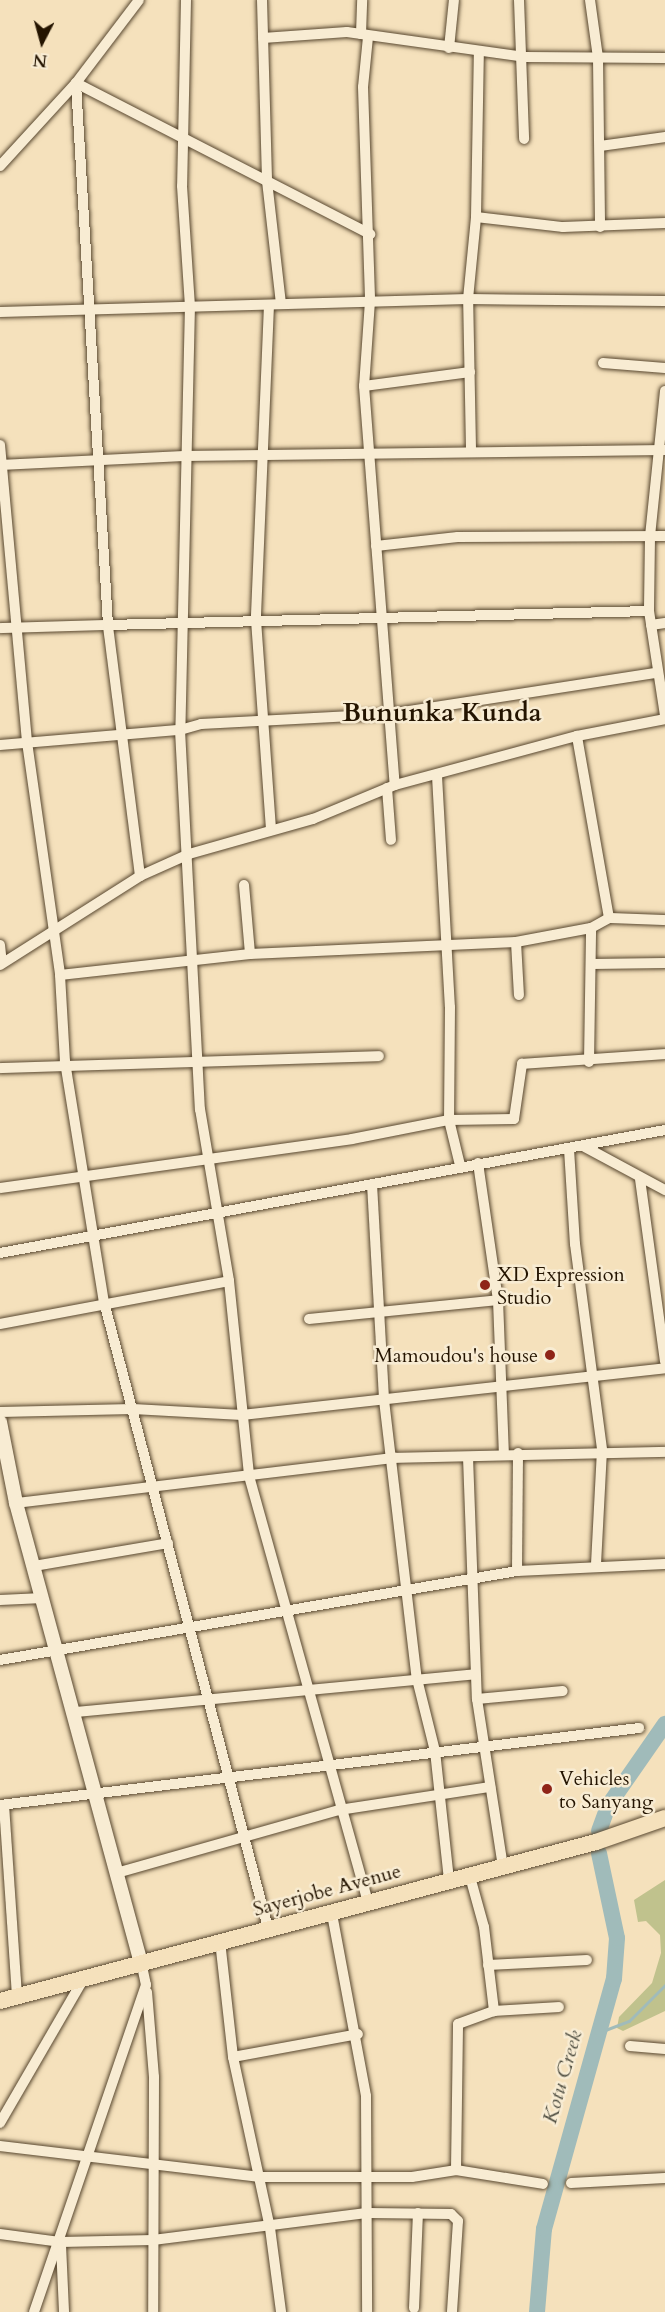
<!DOCTYPE html>
<style>
body{margin:0}
#map{position:relative;width:665px;height:2312px;overflow:hidden;background:#f5e1bc;font-family:Cardo,serif}
div>[style]{position:absolute}
.green>*{inset:0;background:#c0c28d}
.stream>*{height:3px;margin:-1.5px;padding:0 1.5px;transform-origin:1.5px;border-radius:1.5px;background:#a0bbba}
.river>*{height:16px;margin:-8px;padding:0 8px;transform-origin:8px;border-radius:8px;background:#a0bbba}
.roads{filter:drop-shadow(0 0 2px #58472f) drop-shadow(0 0 2px #58472f)}
.minor>*{height:10px;margin:-5px;padding:0 5px;transform-origin:5px;border-radius:5px;background:#f8ecd3}
.tertiary>*{height:14px;margin:-7px;padding:0 7px;transform-origin:7px;border-radius:7px;background:#f8ecd3}
.primary>*{height:16px;margin:-8px;padding:0 8px;transform-origin:8px;border-radius:8px;background:#f5e1bc}
.dots>*{width:16px;height:16px;translate:-50% -50%;box-sizing:border-box;border:3px solid #f8ecd3;border-radius:50%}
span{translate:-50% -50%;white-space:nowrap;text-align:center;line-height:1.15;-webkit-text-stroke:5px #f8ecd3;paint-order:stroke}
.poi-label{font-size:20px;color:#241400}
.left{translate:0 -50%;text-align:left}
.right{translate:-100% -50%;text-align:right}
.street-label{font-size:20px;color:#241400}
.water-label{font-size:21px;color:#4f4e41;font-style:italic}
.district-label{font-size:26px;color:#241400;font-weight:700}
.north{position:absolute;left:12px;top:12px;width:60px;height:60px;-webkit-text-stroke:4px #f8ecd3;paint-order:stroke;rotate:186deg;font-size:16px;font-weight:700;line-height:24px;text-align:center;color:#241400}
.north::after{content:'';display:block;margin:auto;width:21px;height:27px;background:#241400;clip-path:polygon(50% 0,100% 100%,50% 72%,0 100%)}
</style>
<div id="map">
<div class="green">
<i style="clip-path:polygon(665px 1880px,665px 2011px,623px 2031px,617px 2028px,619px 2017px,652px 1983px,661px 1953px,660px 1935px,646px 1921px,638px 1922px,634px 1900px)"></i>
</div>
<div class="stream">
<i style="left:600px;top:2032px;width:31px;rotate:-21deg"></i>
<i style="left:629px;top:2021px;width:51px;rotate:-45deg"></i>
</div>
<div class="river">
<i style="left:599px;top:1831px;width:27px;rotate:-70deg"></i>
<i style="left:608px;top:1806px;width:100px;rotate:-55.2deg"></i>
<i style="left:537px;top:2312px;width:83px;rotate:-85.2deg"></i>
<i style="left:544px;top:2229px;width:260px;rotate:-74.4deg"></i>
<i style="left:614px;top:1979px;width:41px;rotate:-85.8deg"></i>
<i style="left:617px;top:1938px;width:87px;rotate:-102deg"></i>
</div>
<div class="roads">
<div class="minor">
<i style="left:186px;top:0;width:186px;rotate:91.2deg"></i>
<i style="left:182px;top:186px;width:119px;rotate:86.2deg"></i>
<i style="left:190px;top:305px;width:425px;rotate:91.3deg"></i>
<i style="left:180px;top:730px;width:380px;rotate:87deg"></i>
<i style="left:200px;top:1109px;width:174px;rotate:80.4deg"></i>
<i style="left:229px;top:1281px;width:196px;rotate:84.1deg"></i>
<i style="left:249px;top:1476px;width:441px;rotate:74.4deg"></i>
<i style="left:262px;top:0;width:181px;rotate:88.4deg"></i>
<i style="left:267px;top:181px;width:123px;rotate:83.5deg"></i>
<i style="left:519px;top:0;width:139px;rotate:87.9deg"></i>
<i style="left:590px;top:0;width:59px;rotate:82.1deg"></i>
<i style="left:598px;top:58px;width:169px;rotate:89.3deg"></i>
<i style="left:361px;top:34px;width:34px;rotate:-88deg"></i>
<i style="left:368px;top:37px;width:50px;rotate:95.7deg"></i>
<i style="left:363px;top:87px;width:214px;rotate:88.1deg"></i>
<i style="left:370px;top:301px;width:85px;rotate:94deg"></i>
<i style="left:364px;top:386px;width:400px;rotate:85.6deg"></i>
<i style="left:263px;top:38px;width:84px;rotate:-4.1deg"></i>
<i style="left:347px;top:32px;width:179px;rotate:8deg"></i>
<i style="left:524px;top:57px;width:141px;rotate:0.4deg"></i>
<i style="left:449px;top:48px;width:48px;rotate:-84.1deg"></i>
<i style="left:76px;top:83px;width:331px;rotate:27.2deg"></i>
<i style="left:600px;top:146px;width:66px;rotate:-7.9deg"></i>
<i style="left:0;top:166px;width:113px;rotate:-47.5deg"></i>
<i style="left:76px;top:83px;width:104px;rotate:-52.8deg"></i>
<i style="left:476px;top:217px;width:88px;rotate:6.6deg"></i>
<i style="left:563px;top:227px;width:102px;rotate:-2.2deg"></i>
<i style="left:269px;top:305px;width:315px;rotate:92.4deg"></i>
<i style="left:256px;top:620px;width:210px;rotate:85.9deg"></i>
<i style="left:0;top:312px;width:468px;rotate:-1.6deg"></i>
<i style="left:468px;top:299px;width:197px;rotate:0.6deg"></i>
<i style="left:603px;top:363px;width:62px;rotate:4.6deg"></i>
<i style="left:364px;top:386px;width:107px;rotate:-7.5deg"></i>
<i style="left:665px;top:391px;width:147px;rotate:95.9deg"></i>
<i style="left:650px;top:537px;width:74px;rotate:90.8deg"></i>
<i style="left:649px;top:611px;width:106px;rotate:81.3deg"></i>
<i style="left:0;top:445px;width:298px;rotate:84.8deg"></i>
<i style="left:27px;top:742px;width:235px;rotate:81.9deg"></i>
<i style="left:60px;top:975px;width:87px;rotate:86.7deg"></i>
<i style="left:65px;top:1062px;width:243px;rotate:80.8deg"></i>
<i style="left:104px;top:1302px;width:647px;rotate:75.32deg"></i>
<i style="left:471px;top:449px;width:150px;rotate:-91.1deg"></i>
<i style="left:468px;top:299px;width:82px;rotate:-84.4deg"></i>
<i style="left:476px;top:217px;width:164px;rotate:-89deg"></i>
<i style="left:0;top:465px;width:184px;rotate:-2.8deg"></i>
<i style="left:184px;top:456px;width:481px;rotate:-0.7deg"></i>
<i style="left:376px;top:546px;width:82px;rotate:-6.3deg"></i>
<i style="left:458px;top:537px;width:207px;rotate:-0.3deg"></i>
<i style="left:651px;top:625px;width:14px;rotate:-8deg"></i>
<i style="left:0;top:628px;width:108px;rotate:-1.6deg"></i>
<i style="left:108px;top:625px;width:543px;rotate:-93.38deg"></i>
<i style="left:0;top:745px;width:181px;rotate:-4.8deg"></i>
<i style="left:180px;top:730px;width:22px;rotate:-16deg"></i>
<i style="left:201px;top:724px;width:189px;rotate:-3deg"></i>
<i style="left:390px;top:714px;width:268px;rotate:-8.8deg"></i>
<i style="left:437px;top:776px;width:231px;rotate:86.8deg"></i>
<i style="left:450px;top:1007px;width:113px;rotate:90.5deg"></i>
<i style="left:449px;top:1120px;width:46px;rotate:76.3deg"></i>
<i style="left:387px;top:788px;width:52px;rotate:85.6deg"></i>
<i style="left:140px;top:876px;width:253px;rotate:-97.3deg"></i>
<i style="left:108px;top:625px;width:541px;rotate:-1.48deg"></i>
<i style="left:244px;top:885px;width:69px;rotate:85deg"></i>
<i style="left:609px;top:918px;width:56px;rotate:2deg"></i>
<i style="left:516px;top:942px;width:53px;rotate:86.8deg"></i>
<i style="left:0;top:945px;width:18px;rotate:84deg"></i>
<i style="left:592px;top:964px;width:73px;rotate:-0.8deg"></i>
<i style="left:0;top:965px;width:166px;rotate:-32.4deg"></i>
<i style="left:140px;top:876px;width:54px;rotate:-24.2deg"></i>
<i style="left:189px;top:854px;width:129px;rotate:-15.8deg"></i>
<i style="left:313px;top:819px;width:89px;rotate:-22.5deg"></i>
<i style="left:395px;top:785px;width:188px;rotate:-15.1deg"></i>
<i style="left:577px;top:736px;width:90px;rotate:-10.9deg"></i>
<i style="left:60px;top:975px;width:191px;rotate:-6.3deg"></i>
<i style="left:250px;top:954px;width:266px;rotate:-2.6deg"></i>
<i style="left:516px;top:942px;width:76px;rotate:-10.6deg"></i>
<i style="left:591px;top:928px;width:21px;rotate:-29deg"></i>
<i style="left:609px;top:918px;width:185px;rotate:-100deg"></i>
<i style="left:589px;top:1062px;width:134px;rotate:-89.1deg"></i>
<i style="left:0;top:1068px;width:379px;rotate:-1.8deg"></i>
<i style="left:585px;top:1147px;width:91px;rotate:28.3deg"></i>
<i style="left:569px;top:1149px;width:95px;rotate:86.4deg"></i>
<i style="left:575px;top:1244px;width:208px;rotate:82.5deg"></i>
<i style="left:602px;top:1450px;width:116px;rotate:93deg"></i>
<i style="left:478px;top:1163px;width:138px;rotate:81.7deg"></i>
<i style="left:498px;top:1300px;width:153px;rotate:87.8deg"></i>
<i style="left:640px;top:1179px;width:184px;rotate:82.2deg"></i>
<i style="left:372px;top:1184px;width:216px;rotate:86.8deg"></i>
<i style="left:384px;top:1400px;width:281px;rotate:83.3deg"></i>
<i style="left:417px;top:1679px;width:74px;rotate:76deg"></i>
<i style="left:435px;top:1751px;width:129px;rotate:83.8deg"></i>
<i style="left:0;top:1188px;width:355px;rotate:-7.9deg"></i>
<i style="left:352px;top:1139px;width:99px;rotate:-11.1deg"></i>
<i style="left:449px;top:1120px;width:65px;rotate:-0.9deg"></i>
<i style="left:514px;top:1119px;width:56px;rotate:-81.7deg"></i>
<i style="left:522px;top:1064px;width:143px;rotate:-4deg"></i>
<i style="left:0;top:1253px;width:676px;rotate:-10.48deg"></i>
<i style="left:309px;top:1319px;width:190px;rotate:-5.7deg"></i>
<i style="left:0;top:1324px;width:233px;rotate:-10.6deg"></i>
<i style="left:0;top:1412px;width:133px;rotate:-1.3deg"></i>
<i style="left:133px;top:1409px;width:109px;rotate:3.2deg"></i>
<i style="left:242px;top:1415px;width:426px;rotate:-6.3deg"></i>
<i style="left:468px;top:1457px;width:242px;rotate:87.9deg"></i>
<i style="left:477px;top:1699px;width:169px;rotate:81.2deg"></i>
<i style="left:16px;top:1503px;width:381px;rotate:-6.8deg"></i>
<i style="left:394px;top:1458px;width:271px;rotate:-1.3deg"></i>
<i style="left:34px;top:1566px;width:136px;rotate:-9.7deg"></i>
<i style="left:517px;top:1571px;width:118px;rotate:-89.5deg"></i>
<i style="left:0;top:1600px;width:43px;rotate:-2.7deg"></i>
<i style="left:0;top:1660px;width:525px;rotate:-9.77deg"></i>
<i style="left:517px;top:1571px;width:148px;rotate:-2.7deg"></i>
<i style="left:477px;top:1699px;width:86px;rotate:-5.3deg"></i>
<i style="left:76px;top:1712px;width:401px;rotate:-5.4deg"></i>
<i style="left:0;top:1805px;width:644px;rotate:-6.87deg"></i>
<i style="left:4px;top:1805px;width:192px;rotate:86.1deg"></i>
<i style="left:120px;top:1872px;width:228px;rotate:-15.8deg"></i>
<i style="left:339px;top:1810px;width:153px;rotate:-8.7deg"></i>
<i style="left:469px;top:1873px;width:56px;rotate:74.5deg"></i>
<i style="left:484px;top:1927px;width:85px;rotate:83.2deg"></i>
<i style="left:332px;top:1914px;width:185px;rotate:79.4deg"></i>
<i style="left:366px;top:2096px;width:216px;rotate:89.7deg"></i>
<i style="left:220px;top:1941px;width:117px;rotate:83.6deg"></i>
<i style="left:233px;top:2057px;width:175px;rotate:77.8deg"></i>
<i style="left:270px;top:2228px;width:85px;rotate:82.5deg"></i>
<i style="left:488px;top:1965px;width:99px;rotate:-2.9deg"></i>
<i style="left:147px;top:1992px;width:85px;rotate:85.3deg"></i>
<i style="left:154px;top:2077px;width:235px;rotate:90.2deg"></i>
<i style="left:630px;top:2046px;width:35px;rotate:5deg"></i>
<i style="left:233px;top:2057px;width:127px;rotate:-10.4deg"></i>
<i style="left:0;top:2123px;width:168px;rotate:-59.9deg"></i>
<i style="left:0;top:2146px;width:262px;rotate:6.8deg"></i>
<i style="left:260px;top:2177px;width:152px"></i>
<i style="left:412px;top:2177px;width:45px;rotate:-9deg"></i>
<i style="left:456px;top:2170px;width:88px;rotate:9.1deg"></i>
<i style="left:456px;top:2170px;width:146px;rotate:-89.2deg"></i>
<i style="left:458px;top:2024px;width:38px;rotate:-20deg"></i>
<i style="left:494px;top:2011px;width:65px;rotate:-3.5deg"></i>
<i style="left:571px;top:2183px;width:94px;rotate:-3deg"></i>
<i style="left:0;top:2234px;width:62px;rotate:7.5deg"></i>
<i style="left:61px;top:2242px;width:92px;rotate:-1.2deg"></i>
<i style="left:153px;top:2240px;width:217px;rotate:-7.2deg"></i>
<i style="left:368px;top:2213px;width:83px;rotate:0.7deg"></i>
<i style="left:451px;top:2214px;width:10px;rotate:45deg"></i>
<i style="left:458px;top:2221px;width:91px;rotate:93.8deg"></i>
<i style="left:61px;top:2245px;width:67px;rotate:87.4deg"></i>
<i style="left:414px;top:2308px;width:95px;rotate:-87.6deg"></i>
<i style="left:34px;top:2312px;width:346px;rotate:-71.1deg"></i>
<i style="left:146px;top:1985px;width:24px;rotate:-102deg"></i>
</div>
<div class="tertiary">
<i style="left:0;top:1422px;width:83px;rotate:78.8deg"></i>
<i style="left:16px;top:1503px;width:476px;rotate:74.8deg"></i>
</div>
<div class="primary">
<i style="left:0;top:2001px;width:617px;rotate:-14.94deg"></i>
<i style="left:596px;top:1842px;width:73px;rotate:-19.2deg"></i>
</div>
</div>
<div class="dots">
<i style="left:485px;top:1285px;background:#8f2418"></i>
<i style="left:550px;top:1355px;background:#8f2418"></i>
<i style="left:547px;top:1789px;background:#8f2418"></i>
</div>
<div class="poi-label">
<span class="left" style="left:497px;top:1286px">XD Expression<br>Studio</span>
<span class="right" style="left:538px;top:1355px">Mamoudou's house</span>
<span class="left" style="left:559px;top:1790px">Vehicles<br>to Sanyang</span>
</div>
<div class="street-label">
<span style="left:327px;top:1890px;rotate:-15deg">Sayerjobe Avenue</span>
</div>
<div class="water-label">
<span style="left:563px;top:2077px;rotate:-74deg">Kotu Creek</span>
</div>
<div class="district-label">
<span style="left:442px;top:713px">Bununka Kunda</span>
</div>
<div class="north">N</div>
</div>
